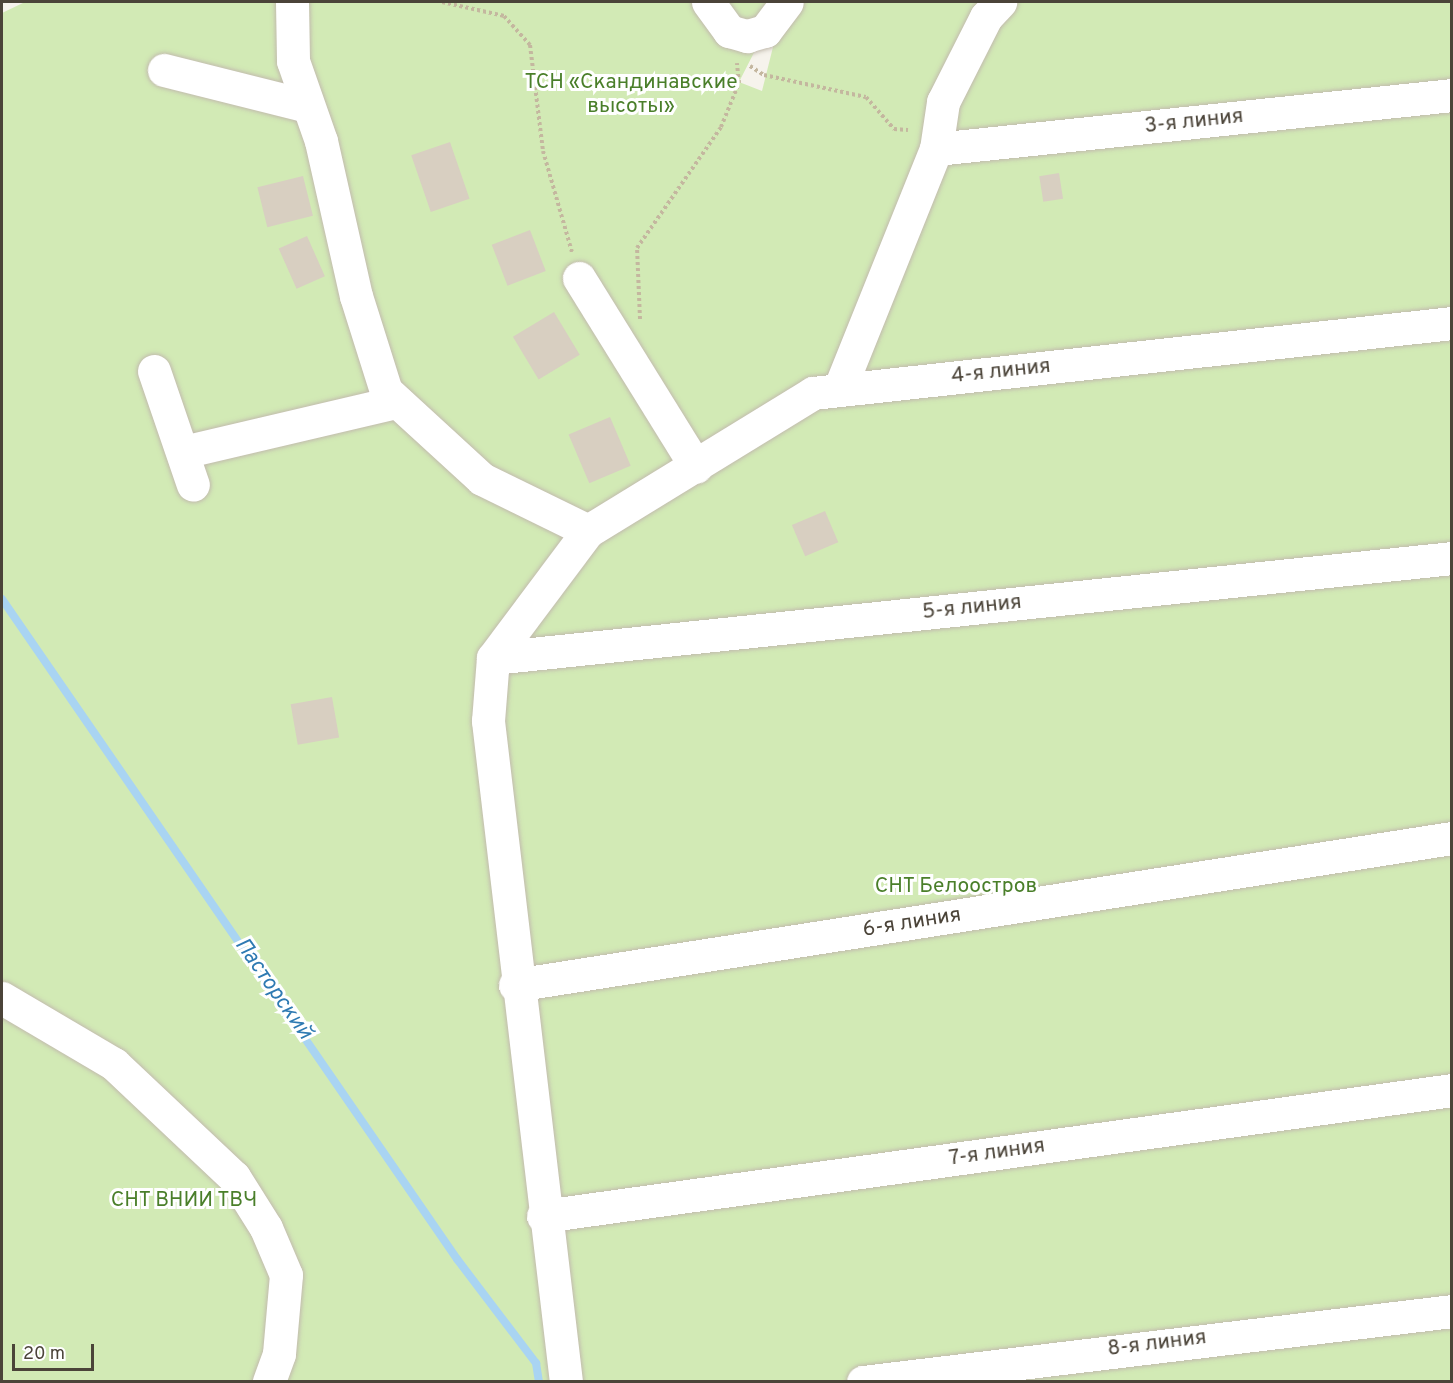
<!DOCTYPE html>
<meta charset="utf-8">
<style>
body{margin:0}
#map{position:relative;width:1453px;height:1383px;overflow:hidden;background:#f6f3ec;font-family:Overpass,sans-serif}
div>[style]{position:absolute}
.green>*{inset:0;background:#d2eab5}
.stream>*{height:8px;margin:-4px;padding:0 4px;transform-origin:4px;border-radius:4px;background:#a9d4f2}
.building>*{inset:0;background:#d8cfc1;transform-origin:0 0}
.path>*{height:4px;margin-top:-2px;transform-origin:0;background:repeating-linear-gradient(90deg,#c4b79f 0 3px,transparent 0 6px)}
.roads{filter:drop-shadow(0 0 2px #c2bbae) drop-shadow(0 0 2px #c2bbae)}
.minor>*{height:33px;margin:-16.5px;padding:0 16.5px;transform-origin:16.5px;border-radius:16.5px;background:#fff}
span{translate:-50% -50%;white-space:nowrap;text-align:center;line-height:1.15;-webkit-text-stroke:6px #fff;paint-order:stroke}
.park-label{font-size:21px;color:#4a7f2a}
.street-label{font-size:21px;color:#4b4439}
.water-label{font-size:22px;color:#2e7ab2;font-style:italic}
.frame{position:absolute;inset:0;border:3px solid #4b4439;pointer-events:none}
.scale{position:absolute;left:12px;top:1344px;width:82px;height:27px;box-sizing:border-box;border:3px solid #4b4439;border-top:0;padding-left:8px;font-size:18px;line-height:21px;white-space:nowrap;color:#4b4439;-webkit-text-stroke:4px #fff;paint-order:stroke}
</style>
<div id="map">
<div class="green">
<i style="clip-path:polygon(25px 2px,787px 2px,765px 31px,739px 82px,762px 91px,774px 43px,803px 2px,1451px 2px,1451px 1381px,2px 1382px,2px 13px)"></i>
</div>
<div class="stream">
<i style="left:2px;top:599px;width:802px;rotate:55.42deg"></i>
<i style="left:457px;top:1259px;width:131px;rotate:52.8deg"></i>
<i style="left:536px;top:1363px;width:19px;rotate:81deg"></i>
</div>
<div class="building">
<i style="left:450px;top:142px;width:60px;height:41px;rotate:71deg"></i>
<i style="left:1059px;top:173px;width:26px;height:20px;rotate:81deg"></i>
<i style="left:303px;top:176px;width:41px;height:47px;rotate:76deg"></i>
<i style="left:530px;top:230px;width:44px;height:41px;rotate:69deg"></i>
<i style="left:307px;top:236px;width:44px;height:31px;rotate:66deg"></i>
<i style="left:554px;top:312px;width:50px;height:48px;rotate:59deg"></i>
<i style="left:610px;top:417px;width:53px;height:45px;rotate:67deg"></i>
<i style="left:825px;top:511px;width:34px;height:36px;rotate:67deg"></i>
<i style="left:332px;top:697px;width:41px;height:42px;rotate:80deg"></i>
</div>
<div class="path">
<i style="left:442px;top:2px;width:64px;rotate:12.7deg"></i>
<i style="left:504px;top:16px;width:39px;rotate:48deg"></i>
<i style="left:530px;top:45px;width:107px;rotate:83deg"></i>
<i style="left:543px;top:151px;width:105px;rotate:74deg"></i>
<i style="left:750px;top:66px;width:17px;rotate:33deg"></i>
<i style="left:764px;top:75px;width:104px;rotate:12.2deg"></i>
<i style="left:866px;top:97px;width:43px;rotate:48.8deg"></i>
<i style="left:894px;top:129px;width:14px;rotate:4deg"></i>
<i style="left:640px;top:319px;width:71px;rotate:-92.4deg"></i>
<i style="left:637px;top:248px;width:147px;rotate:-55.2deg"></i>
<i style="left:721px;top:127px;width:48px;rotate:-67.8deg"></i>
<i style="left:739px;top:83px;width:20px;rotate:-96deg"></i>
</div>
<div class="roads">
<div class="minor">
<i style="left:292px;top:2px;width:59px;rotate:89deg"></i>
<i style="left:293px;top:61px;width:85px;rotate:70.7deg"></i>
<i style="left:321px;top:141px;width:159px;rotate:77.3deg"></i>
<i style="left:356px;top:296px;width:100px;rotate:72.5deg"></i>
<i style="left:386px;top:391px;width:130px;rotate:42.5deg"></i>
<i style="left:482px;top:479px;width:118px;rotate:26.1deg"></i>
<i style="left:708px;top:2px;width:36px;rotate:54deg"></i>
<i style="left:729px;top:31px;width:19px;rotate:16deg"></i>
<i style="left:747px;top:36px;width:19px;rotate:-16deg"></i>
<i style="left:765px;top:31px;width:36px;rotate:-53deg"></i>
<i style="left:164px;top:70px;width:147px;rotate:14.1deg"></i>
<i style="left:936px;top:149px;width:519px;rotate:-5.97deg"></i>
<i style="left:579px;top:278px;width:222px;rotate:58.2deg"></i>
<i style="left:154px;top:371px;width:120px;rotate:71.1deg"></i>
<i style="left:839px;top:390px;width:260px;rotate:-68.1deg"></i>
<i style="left:936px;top:149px;width:48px;rotate:-81.5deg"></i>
<i style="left:943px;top:102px;width:95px;rotate:-63.2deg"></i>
<i style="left:986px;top:17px;width:21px;rotate:-47deg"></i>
<i style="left:183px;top:452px;width:220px;rotate:-13.2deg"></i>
<i style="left:493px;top:658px;width:964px;rotate:-5.95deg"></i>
<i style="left:515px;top:985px;width:948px;rotate:-8.92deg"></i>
<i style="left:2px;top:998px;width:130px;rotate:30.5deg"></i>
<i style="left:114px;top:1064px;width:165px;rotate:43.3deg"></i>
<i style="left:234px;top:1177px;width:60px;rotate:57.9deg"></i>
<i style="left:266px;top:1228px;width:51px;rotate:66.9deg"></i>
<i style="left:286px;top:1275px;width:79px;rotate:95.1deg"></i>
<i style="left:279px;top:1354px;width:30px;rotate:110deg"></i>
<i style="left:543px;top:1216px;width:918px;rotate:-7.89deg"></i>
<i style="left:566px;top:1382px;width:666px;rotate:-96.73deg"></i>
<i style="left:488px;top:721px;width:63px;rotate:-85.5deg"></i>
<i style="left:493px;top:658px;width:159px;rotate:-53.2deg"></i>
<i style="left:588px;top:531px;width:264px;rotate:-31.5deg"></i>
<i style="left:813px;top:393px;width:643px;rotate:-6.25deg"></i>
<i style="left:863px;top:1382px;width:593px;rotate:-6.87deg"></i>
</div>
</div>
<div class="park-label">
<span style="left:631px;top:95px">ТСН «Скандинавские<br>высоты»</span>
<span style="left:956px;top:887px">СНТ Белоостров</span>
<span style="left:184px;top:1201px">СНТ ВНИИ ТВЧ</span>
</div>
<div class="street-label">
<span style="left:1194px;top:122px;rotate:-6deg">3-я линия</span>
<span style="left:1001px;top:372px;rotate:-6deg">4-я линия</span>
<span style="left:972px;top:608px;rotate:-6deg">5-я линия</span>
<span style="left:912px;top:923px;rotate:-9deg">6-я линия</span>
<span style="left:997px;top:1153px;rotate:-8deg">7-я линия</span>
<span style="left:1157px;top:1344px;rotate:-7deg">8-я линия</span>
</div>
<div class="water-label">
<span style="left:273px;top:989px;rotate:55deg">Пасторский</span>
</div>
<div class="frame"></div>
<div class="scale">20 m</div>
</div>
